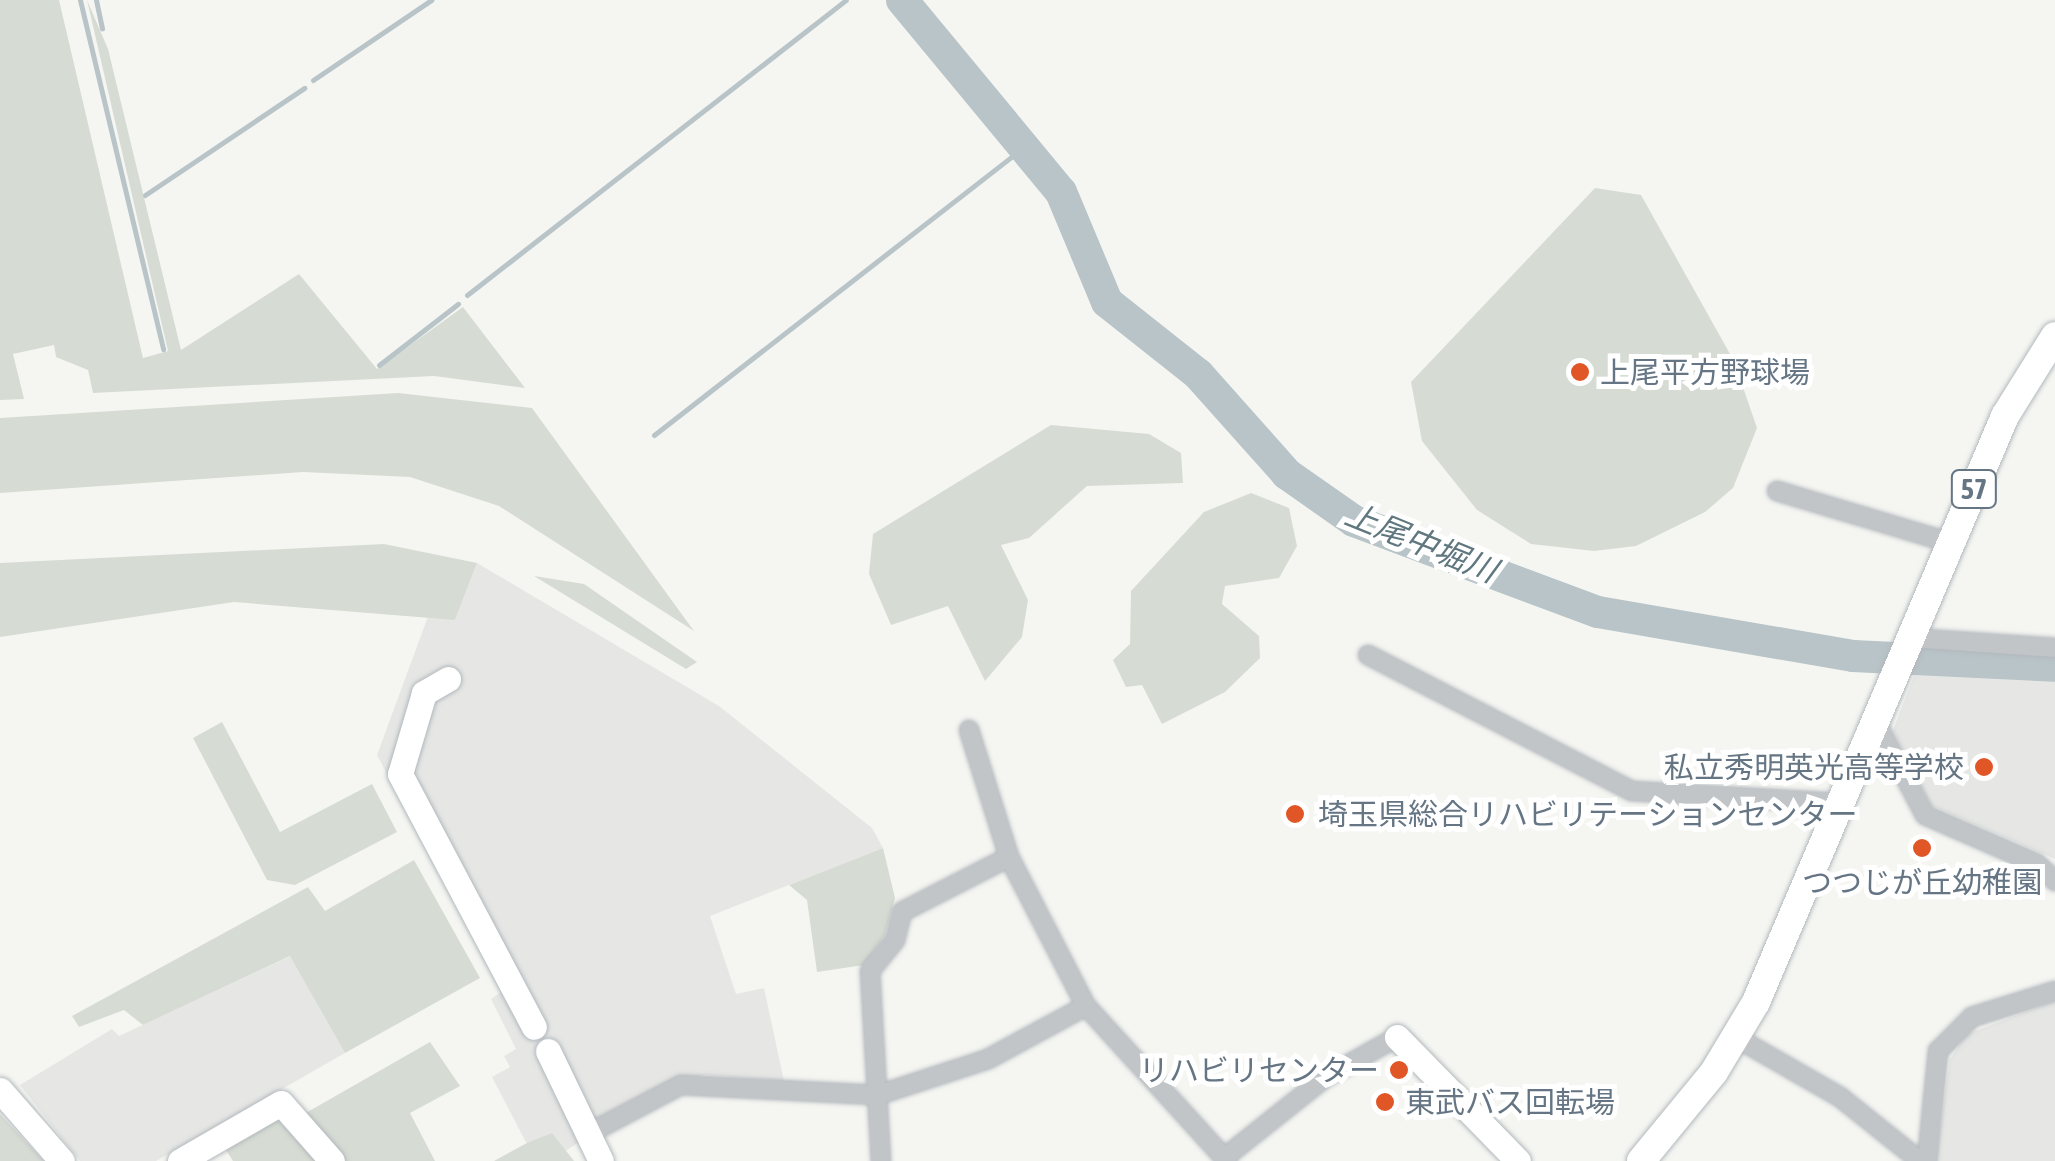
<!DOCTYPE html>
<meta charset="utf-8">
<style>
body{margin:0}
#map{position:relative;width:2055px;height:1161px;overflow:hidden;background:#f5f6f2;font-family:"Asap Condensed","Noto Sans JP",sans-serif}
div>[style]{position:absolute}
.built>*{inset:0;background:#e6e7e5}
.green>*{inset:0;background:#d6dcd3}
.stream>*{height:5px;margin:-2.5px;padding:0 2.5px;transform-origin:2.5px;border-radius:2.5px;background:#b8c4c8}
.river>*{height:32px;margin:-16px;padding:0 16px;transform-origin:16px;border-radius:16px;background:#b8c4c8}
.roads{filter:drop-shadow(0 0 2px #b3b8bd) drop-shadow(0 0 2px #b3b8bd)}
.street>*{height:18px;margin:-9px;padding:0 9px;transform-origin:9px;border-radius:9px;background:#c1c5c8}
.secondary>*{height:25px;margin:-12.5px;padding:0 12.5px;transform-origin:12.5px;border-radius:12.5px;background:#fff}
.primary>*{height:28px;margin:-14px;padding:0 14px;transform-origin:14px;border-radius:14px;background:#fff}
.dots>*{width:28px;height:28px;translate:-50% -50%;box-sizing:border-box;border:5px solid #fff;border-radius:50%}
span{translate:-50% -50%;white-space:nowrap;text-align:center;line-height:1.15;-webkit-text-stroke:10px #fff;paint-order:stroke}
.shield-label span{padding:2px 8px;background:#fff;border:2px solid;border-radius:8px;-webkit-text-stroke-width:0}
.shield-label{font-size:28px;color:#657583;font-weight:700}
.poi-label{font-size:30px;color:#657583}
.left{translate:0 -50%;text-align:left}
.right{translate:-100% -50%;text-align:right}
.water-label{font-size:32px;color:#60777f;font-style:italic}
</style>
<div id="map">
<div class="built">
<i style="clip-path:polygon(477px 563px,719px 706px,872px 828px,883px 848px,710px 916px,736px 994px,764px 988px,784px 1081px,705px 1075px,667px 1083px,564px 1152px,552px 1133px,528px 1146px,492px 1077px,510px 1067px,504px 1056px,516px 1049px,491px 999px,501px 992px,377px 755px,430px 611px,455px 620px)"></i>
<i style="clip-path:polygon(1917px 668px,2055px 678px,2055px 859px,1931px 805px,1893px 730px)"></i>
<i style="clip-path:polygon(291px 956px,345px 1053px,156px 1161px,80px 1161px,20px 1085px,112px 1029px,119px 1036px)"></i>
<i style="clip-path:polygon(2055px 1001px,2055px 1161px,1936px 1161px,1950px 1059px,1967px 1034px)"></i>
</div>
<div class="green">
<i style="clip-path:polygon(0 0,59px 0,143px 358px,168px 351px,87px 0,108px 49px,181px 350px,299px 274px,377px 369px,463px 307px,525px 388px,434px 376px,93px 393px,88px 370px,56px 357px,54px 345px,13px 354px,24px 399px,0 400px)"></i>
<i style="clip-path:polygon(1595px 188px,1641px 195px,1734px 361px,1757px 428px,1733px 488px,1705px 512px,1636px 546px,1594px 551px,1531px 544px,1477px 510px,1422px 441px,1411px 382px)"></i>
<i style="clip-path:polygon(398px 393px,532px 408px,694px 631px,499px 506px,410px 477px,303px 472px,0 493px,0 418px)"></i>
<i style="clip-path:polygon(1051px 425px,1149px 434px,1181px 453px,1183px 483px,1087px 486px,1029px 538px,1001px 545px,1028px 600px,1022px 637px,985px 681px,948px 606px,891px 625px,869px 574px,873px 534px)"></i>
<i style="clip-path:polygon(1251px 493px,1289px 508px,1297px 546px,1279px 578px,1225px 586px,1222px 604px,1259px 636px,1260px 658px,1225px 692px,1162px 724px,1142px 685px,1126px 687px,1113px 660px,1130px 644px,1131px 591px,1204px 512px)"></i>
<i style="clip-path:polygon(384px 544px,477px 563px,455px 620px,234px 602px,0 637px,0 563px)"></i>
<i style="clip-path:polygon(534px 576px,584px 584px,697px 662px,686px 669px)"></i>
<i style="clip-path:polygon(222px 722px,280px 832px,372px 784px,397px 832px,295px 885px,267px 880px,193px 738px)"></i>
<i style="clip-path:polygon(883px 848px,895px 898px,885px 935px,864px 965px,817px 972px,807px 900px,789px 885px)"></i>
<i style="clip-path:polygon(414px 860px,480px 978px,345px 1053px,290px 956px,143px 1025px,124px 1010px,79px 1027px,72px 1016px,308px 887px,325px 911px)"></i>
<i style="clip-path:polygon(430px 1042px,460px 1086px,410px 1113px,435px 1161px,345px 1161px,304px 1114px)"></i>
<i style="clip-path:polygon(0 1114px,44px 1161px,0 1161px)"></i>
<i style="clip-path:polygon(276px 1117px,316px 1161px,233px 1161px,224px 1147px)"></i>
<i style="clip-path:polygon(552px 1133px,574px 1161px,494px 1161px,527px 1143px)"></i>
</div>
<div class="stream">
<i style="left:80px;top:0;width:359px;rotate:76.6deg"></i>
<i style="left:96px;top:0;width:29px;rotate:78deg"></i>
<i style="left:313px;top:80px;width:143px;rotate:-34.1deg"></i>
<i style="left:145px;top:195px;width:192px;rotate:-33.9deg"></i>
<i style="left:467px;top:295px;width:480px;rotate:-37.9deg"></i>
<i style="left:379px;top:365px;width:100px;rotate:-37.7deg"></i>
<i style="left:654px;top:435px;width:454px;rotate:-37.9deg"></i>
</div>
<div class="river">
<i style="left:902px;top:0;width:249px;rotate:50.4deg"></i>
<i style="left:1061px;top:192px;width:119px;rotate:67.3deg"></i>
<i style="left:1107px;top:302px;width:116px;rotate:38.4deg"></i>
<i style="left:1198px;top:374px;width:134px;rotate:48.3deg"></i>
<i style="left:1287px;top:474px;width:82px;rotate:35deg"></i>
<i style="left:1354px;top:521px;width:260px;rotate:20.5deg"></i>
<i style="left:1598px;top:612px;width:259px;rotate:9.8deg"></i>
<i style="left:1853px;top:656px;width:202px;rotate:2.8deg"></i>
</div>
<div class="roads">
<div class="street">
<i style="left:1777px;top:491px;width:182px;rotate:16.6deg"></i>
<i style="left:1910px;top:638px;width:145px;rotate:3.9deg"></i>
<i style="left:1368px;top:655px;width:297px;rotate:27.3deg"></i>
<i style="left:1632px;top:791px;width:208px;rotate:3.3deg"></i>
<i style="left:1875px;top:720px;width:107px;rotate:62.2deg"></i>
<i style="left:1925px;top:815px;width:122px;rotate:23.6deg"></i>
<i style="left:2037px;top:864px;width:25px;rotate:43deg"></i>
<i style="left:969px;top:730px;width:133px;rotate:72.5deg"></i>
<i style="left:1009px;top:857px;width:168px;rotate:62.7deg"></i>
<i style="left:1086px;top:1006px;width:210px;rotate:47.7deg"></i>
<i style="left:1737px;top:1038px;width:119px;rotate:29.8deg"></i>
<i style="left:1840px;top:1097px;width:102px;rotate:38.7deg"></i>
<i style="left:586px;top:1135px;width:107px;rotate:-27.8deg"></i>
<i style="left:681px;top:1085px;width:197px;rotate:2.9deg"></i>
<i style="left:878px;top:1095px;width:116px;rotate:-18.1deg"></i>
<i style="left:988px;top:1059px;width:111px;rotate:-28.4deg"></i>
<i style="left:1224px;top:1158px;width:130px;rotate:-38.5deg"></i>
<i style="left:1326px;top:1077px;width:81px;rotate:-29.4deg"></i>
<i style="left:881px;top:1161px;width:190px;rotate:-93.3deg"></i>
<i style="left:870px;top:971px;width:40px;rotate:-51deg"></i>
<i style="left:895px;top:940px;width:29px;rotate:-76deg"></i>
<i style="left:902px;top:912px;width:120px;rotate:-27.2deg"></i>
<i style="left:1927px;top:1161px;width:111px;rotate:-84.3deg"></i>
<i style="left:1938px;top:1051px;width:48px;rotate:-45deg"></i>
<i style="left:1972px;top:1017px;width:87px;rotate:-17.4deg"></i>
</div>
<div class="secondary">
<i style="left:448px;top:679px;width:28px;rotate:150deg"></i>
<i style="left:424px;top:693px;width:84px;rotate:106.5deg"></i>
<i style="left:400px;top:774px;width:286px;rotate:62.1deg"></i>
<i style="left:1397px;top:1037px;width:173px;rotate:45.7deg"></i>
<i style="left:548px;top:1051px;width:122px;rotate:64.3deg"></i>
<i style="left:0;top:1090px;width:94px;rotate:48.9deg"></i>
<i style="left:180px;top:1161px;width:116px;rotate:-29.9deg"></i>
<i style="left:281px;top:1103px;width:77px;rotate:48.7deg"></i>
</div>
<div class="primary">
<i style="left:1641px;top:1161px;width:115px;rotate:-50.6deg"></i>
<i style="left:1714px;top:1072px;width:82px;rotate:-59deg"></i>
<i style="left:1756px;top:1002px;width:637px;rotate:-66.98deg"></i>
<i style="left:2005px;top:416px;width:94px;rotate:-58deg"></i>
</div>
</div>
<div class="dots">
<i style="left:1580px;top:372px;background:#e15626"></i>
<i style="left:1984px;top:767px;background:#e15626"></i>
<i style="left:1295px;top:814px;background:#e15626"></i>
<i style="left:1922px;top:848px;background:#e15626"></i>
<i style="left:1399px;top:1070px;background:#e15626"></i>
<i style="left:1385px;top:1102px;background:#e15626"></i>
</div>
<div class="shield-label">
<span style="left:1974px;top:489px">57</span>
</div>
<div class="poi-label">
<span class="left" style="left:1600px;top:372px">上尾平方野球場</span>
<span class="right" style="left:1964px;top:767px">私立秀明英光高等学校</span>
<span class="left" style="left:1318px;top:814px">埼玉県総合リハビリテーションセンター</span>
<span style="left:1922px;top:882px">つつじが丘幼稚園</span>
<span class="right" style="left:1379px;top:1070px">リハビリセンター</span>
<span class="left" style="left:1405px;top:1102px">東武バス回転場</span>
</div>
<div class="water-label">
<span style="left:1421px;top:543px;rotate:22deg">上尾中堀川</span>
</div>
</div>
